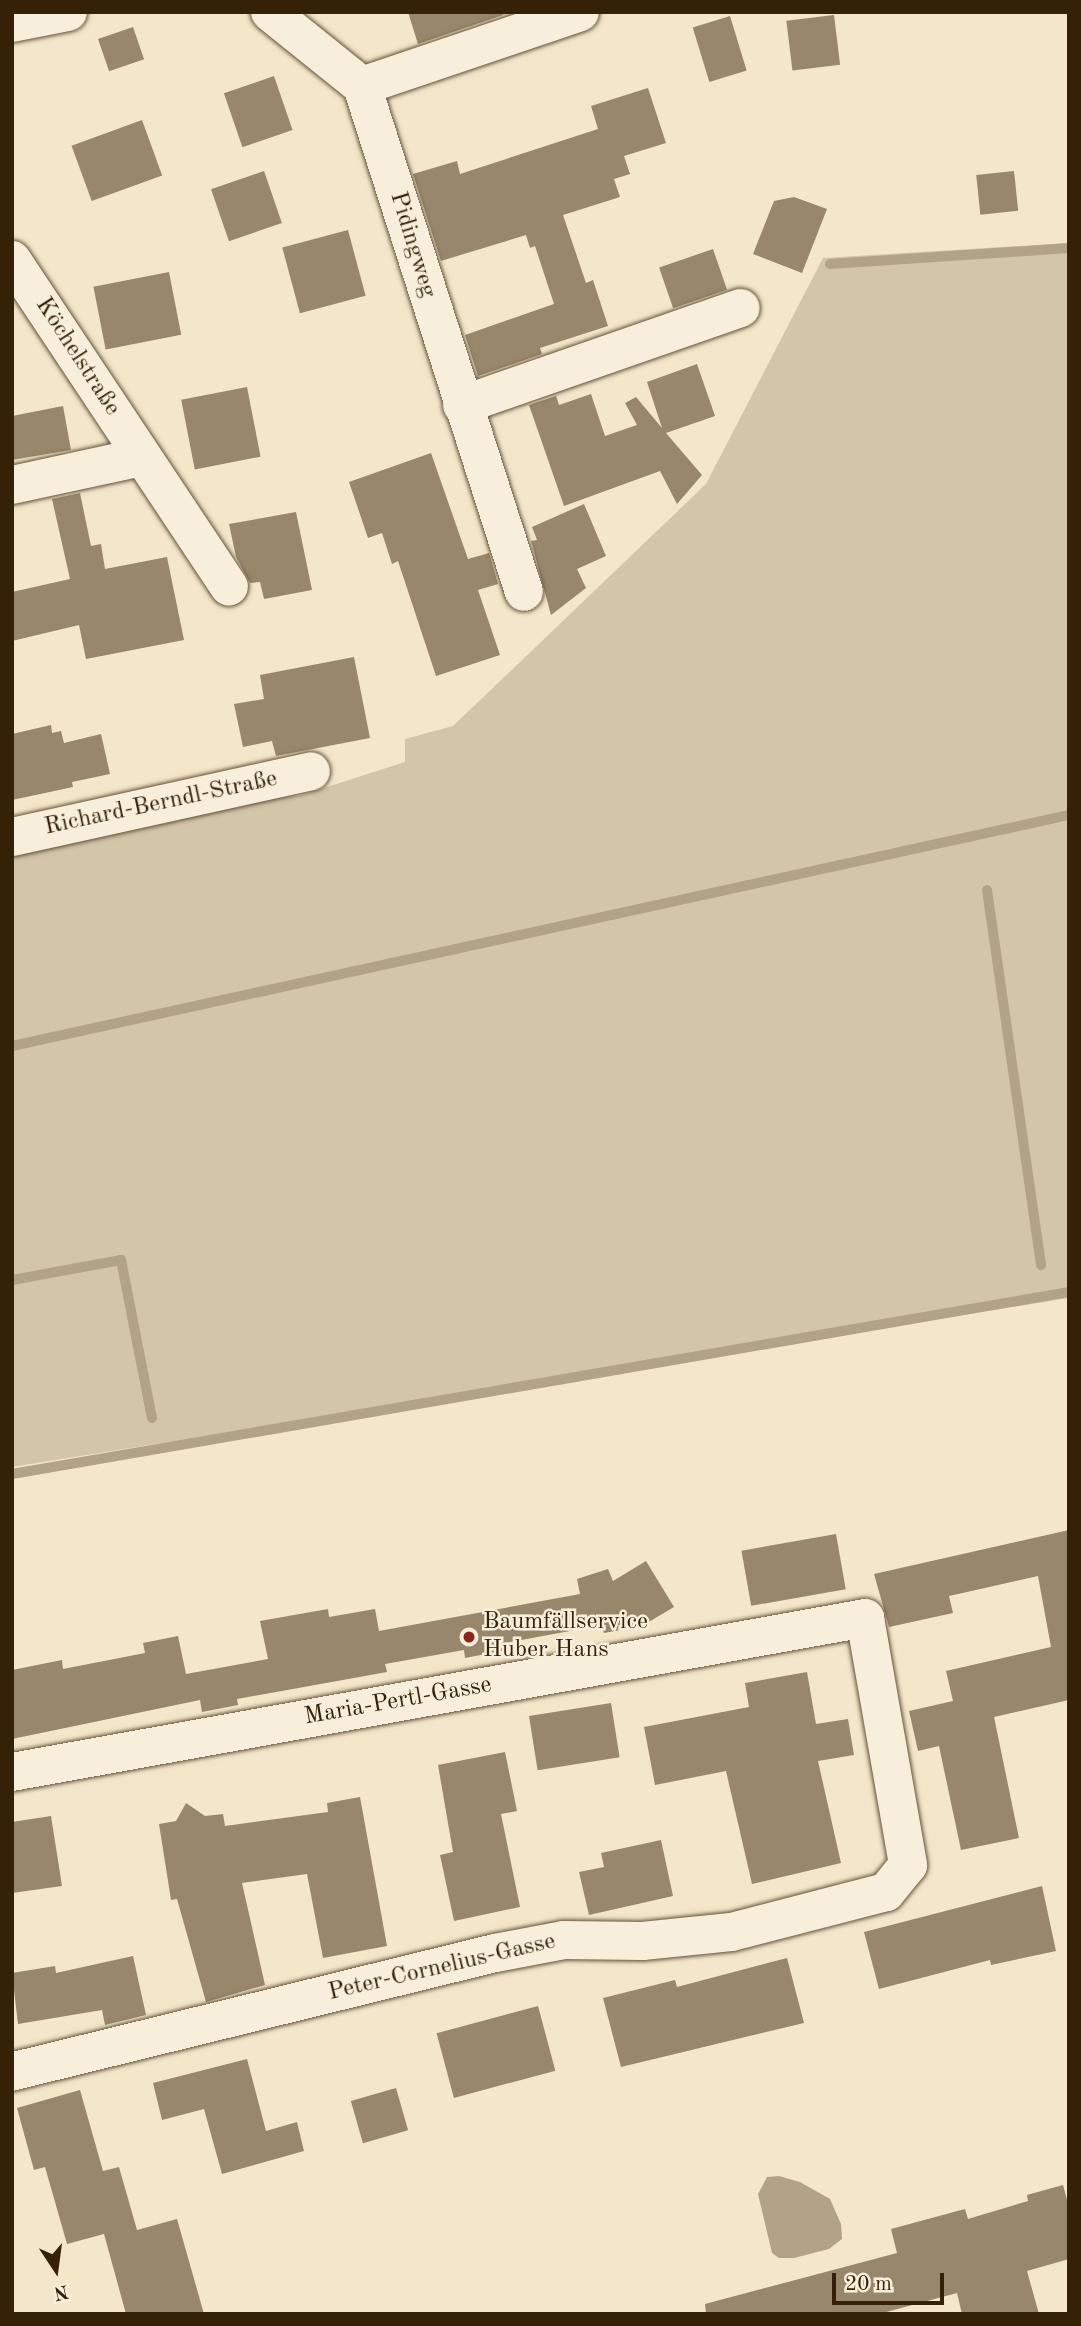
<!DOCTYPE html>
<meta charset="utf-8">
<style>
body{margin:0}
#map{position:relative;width:1081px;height:2326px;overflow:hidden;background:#f3e6c9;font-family:"Old Standard TT",serif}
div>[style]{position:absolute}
.green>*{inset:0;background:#d3c5a8}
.water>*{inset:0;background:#b2a387}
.stream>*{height:10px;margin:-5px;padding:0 5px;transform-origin:5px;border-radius:5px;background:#b2a387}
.building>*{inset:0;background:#98876b;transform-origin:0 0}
.roads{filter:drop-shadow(0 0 2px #645237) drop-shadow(0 0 2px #645237)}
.minor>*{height:38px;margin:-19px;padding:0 19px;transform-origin:19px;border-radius:19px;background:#f7efdc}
.dots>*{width:19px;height:19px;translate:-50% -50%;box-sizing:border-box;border:4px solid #f7efdc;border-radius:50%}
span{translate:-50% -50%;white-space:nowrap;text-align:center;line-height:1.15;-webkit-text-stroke:5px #f7efdc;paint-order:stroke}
.street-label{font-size:24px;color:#352106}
.poi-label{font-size:24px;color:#352106}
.left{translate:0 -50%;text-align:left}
.frame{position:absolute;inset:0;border:14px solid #352106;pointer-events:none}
.north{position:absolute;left:21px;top:2235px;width:70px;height:70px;-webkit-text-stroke:5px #f7efdc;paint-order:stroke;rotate:167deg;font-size:19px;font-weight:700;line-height:28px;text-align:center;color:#352106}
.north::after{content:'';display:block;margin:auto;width:24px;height:32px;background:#352106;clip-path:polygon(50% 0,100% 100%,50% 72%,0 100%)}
.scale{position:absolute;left:832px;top:2273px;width:112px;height:32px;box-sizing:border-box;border:4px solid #352106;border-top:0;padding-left:9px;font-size:21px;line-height:24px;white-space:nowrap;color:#352106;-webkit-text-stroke:5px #f7efdc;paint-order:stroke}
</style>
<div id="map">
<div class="green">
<i style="clip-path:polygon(1069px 243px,1069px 1298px,12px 1467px,12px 853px,243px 801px,299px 796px,405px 762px,405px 739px,453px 726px,706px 484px,823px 258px)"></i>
</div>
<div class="water">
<i style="clip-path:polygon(779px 2176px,800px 2182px,830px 2199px,841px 2224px,842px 2239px,829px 2249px,794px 2258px,779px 2258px,772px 2253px,758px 2194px,767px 2177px)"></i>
</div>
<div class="stream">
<i style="left:830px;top:264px;width:240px;rotate:-3.8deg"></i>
<i style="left:987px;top:890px;width:379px;rotate:81.8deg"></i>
<i style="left:12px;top:1046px;width:1082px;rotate:-12.33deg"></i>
<i style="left:12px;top:1280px;width:111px;rotate:-10.4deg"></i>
<i style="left:121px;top:1260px;width:161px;rotate:78.9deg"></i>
<i style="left:12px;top:1474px;width:1073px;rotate:-9.77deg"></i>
</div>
<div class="building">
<i style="clip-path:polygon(408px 12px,502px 12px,503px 15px,418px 44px)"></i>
<i style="left:834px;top:15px;width:50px;height:48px;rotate:83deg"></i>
<i style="left:730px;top:16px;width:57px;height:39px;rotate:73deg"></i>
<i style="left:133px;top:27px;width:34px;height:37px;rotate:71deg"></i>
<i style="left:274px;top:76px;width:57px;height:53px;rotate:71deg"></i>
<i style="clip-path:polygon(648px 88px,666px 143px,624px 156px,630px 174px,614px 179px,620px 197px,563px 215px,586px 283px,593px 280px,608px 326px,540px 348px,542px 354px,478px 376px,465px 335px,554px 304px,535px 246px,530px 248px,526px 235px,441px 261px,413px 174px,457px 161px,460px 174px,598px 129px,591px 106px)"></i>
<i style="left:142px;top:120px;width:59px;height:75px;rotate:70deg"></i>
<i style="left:264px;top:171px;width:55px;height:56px;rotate:71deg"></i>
<i style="left:1014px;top:171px;width:40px;height:38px;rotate:84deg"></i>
<i style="clip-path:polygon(794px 197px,827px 209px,802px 273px,753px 254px,774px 201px)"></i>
<i style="left:348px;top:230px;width:68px;height:68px;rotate:75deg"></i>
<i style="left:713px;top:249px;width:43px;height:57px;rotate:71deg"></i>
<i style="left:169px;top:272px;width:64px;height:77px;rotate:79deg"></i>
<i style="clip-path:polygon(697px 364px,715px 416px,666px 433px,702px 475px,677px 504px,660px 471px,564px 506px,529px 405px,556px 396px,559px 405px,591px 394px,605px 436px,637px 425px,625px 403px,636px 397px,662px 428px,647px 382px)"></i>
<i style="left:247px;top:387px;width:71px;height:67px;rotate:79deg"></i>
<i style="clip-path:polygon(63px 406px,71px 450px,12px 460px,12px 416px)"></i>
<i style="clip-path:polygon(431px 453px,468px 559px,489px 553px,498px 584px,478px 590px,500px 655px,436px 676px,398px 561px,392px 564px,382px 533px,368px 538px,349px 482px)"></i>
<i style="clip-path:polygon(80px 493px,91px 546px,101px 544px,105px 569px,167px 557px,184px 640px,86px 659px,79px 625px,12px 641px,12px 592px,70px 579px,52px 499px)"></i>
<i style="clip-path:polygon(584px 504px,606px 556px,577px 569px,586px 588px,551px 615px,531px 541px,537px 540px,532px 527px)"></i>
<i style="clip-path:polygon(296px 512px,312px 590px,264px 599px,260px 582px,250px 583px,236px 557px,229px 524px)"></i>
<i style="clip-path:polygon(354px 657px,370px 738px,276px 756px,272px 741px,243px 747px,234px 704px,264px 699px,260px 675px)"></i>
<i style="clip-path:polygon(51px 725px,52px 733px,61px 731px,64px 743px,101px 734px,110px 774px,72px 782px,73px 787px,12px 800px,12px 734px)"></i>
<i style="clip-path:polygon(1069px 1530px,1069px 1700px,994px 1717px,1019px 1838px,961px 1850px,939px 1746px,918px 1751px,909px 1711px,953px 1701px,946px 1671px,1051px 1647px,1038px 1576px,949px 1596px,953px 1613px,889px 1627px,874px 1574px)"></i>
<i style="left:836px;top:1534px;width:56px;height:96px;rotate:80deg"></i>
<i style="clip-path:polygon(646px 1561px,674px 1607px,642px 1626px,604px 1633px,601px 1625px,586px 1628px,505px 1643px,506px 1650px,465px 1658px,464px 1650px,385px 1664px,387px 1672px,237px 1699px,238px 1705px,202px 1712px,200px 1700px,12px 1739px,12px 1670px,62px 1660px,63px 1669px,145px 1653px,143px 1643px,178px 1636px,186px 1674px,268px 1659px,260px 1621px,328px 1609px,329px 1617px,375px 1609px,379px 1631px,580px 1594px,577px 1579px,608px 1569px,613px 1581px)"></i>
<i style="clip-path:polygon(807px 1672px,816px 1724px,848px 1719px,854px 1755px,818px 1761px,841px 1863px,752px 1884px,726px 1771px,655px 1785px,644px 1727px,749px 1707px,745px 1683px)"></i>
<i style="left:611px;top:1703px;width:55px;height:83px;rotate:81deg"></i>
<i style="clip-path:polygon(505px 1752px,517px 1811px,501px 1814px,520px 1907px,454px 1921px,440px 1855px,453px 1852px,438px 1765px)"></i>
<i style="clip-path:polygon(360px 1797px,387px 1946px,323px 1958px,307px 1874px,242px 1883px,265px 1985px,206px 2002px,177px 1899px,171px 1900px,159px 1824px,176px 1821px,186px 1803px,205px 1816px,223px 1814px,225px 1826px,328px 1812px,327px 1803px)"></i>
<i style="clip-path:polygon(51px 1816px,62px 1886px,12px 1893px,12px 1822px)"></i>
<i style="clip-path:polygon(661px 1840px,673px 1896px,589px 1915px,579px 1872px,604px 1867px,601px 1853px)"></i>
<i style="clip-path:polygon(1042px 1886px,1056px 1951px,991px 1965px,990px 1960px,879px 1989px,864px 1932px)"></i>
<i style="clip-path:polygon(133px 1956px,146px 2015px,105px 2025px,102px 2010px,18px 2024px,12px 1973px,55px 1966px,56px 1973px)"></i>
<i style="clip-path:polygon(787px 1958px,804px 2023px,621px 2067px,603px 1998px,675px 1980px,677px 1987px)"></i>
<i style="left:538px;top:2006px;width:67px;height:105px;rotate:75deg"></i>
<i style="clip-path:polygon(247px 2059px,266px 2131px,297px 2122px,304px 2151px,222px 2174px,204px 2109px,162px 2120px,153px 2083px)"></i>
<i style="left:396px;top:2088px;width:44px;height:47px;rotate:74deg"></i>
<i style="clip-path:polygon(80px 2090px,103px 2171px,119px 2167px,137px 2230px,177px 2219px,204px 2314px,126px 2314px,104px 2234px,67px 2244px,45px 2167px,34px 2170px,17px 2108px)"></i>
<i style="clip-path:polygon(1063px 2185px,1069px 2207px,1069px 2259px,1027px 2271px,1039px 2314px,962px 2314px,957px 2293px,879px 2314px,706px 2314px,705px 2304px,897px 2253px,891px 2229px,965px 2209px,968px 2219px,1028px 2201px,1027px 2195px)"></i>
</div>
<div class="roads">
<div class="minor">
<i style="left:270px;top:12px;width:118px;rotate:38.8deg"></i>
<i style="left:362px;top:86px;width:531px;rotate:72.25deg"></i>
<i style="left:12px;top:23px;width:57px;rotate:-11.1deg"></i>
<i style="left:362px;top:86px;width:230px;rotate:-18.7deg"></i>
<i style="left:12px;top:260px;width:392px;rotate:56.4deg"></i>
<i style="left:462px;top:405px;width:295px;rotate:-19.2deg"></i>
<i style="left:12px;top:485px;width:132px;rotate:-12.2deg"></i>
<i style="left:12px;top:837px;width:306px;rotate:-12.4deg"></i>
<i style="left:12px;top:1772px;width:867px;rotate:-10.23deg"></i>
<i style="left:865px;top:1618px;width:251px;rotate:80.1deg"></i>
<i style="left:908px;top:1865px;width:35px;rotate:129deg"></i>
<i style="left:886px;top:1892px;width:160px;rotate:165.5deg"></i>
<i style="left:731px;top:1932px;width:89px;rotate:174.2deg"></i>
<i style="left:642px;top:1941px;width:78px;rotate:-179.3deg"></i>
<i style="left:564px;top:1940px;width:70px;rotate:169.3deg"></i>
<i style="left:495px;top:1953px;width:497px;rotate:166.2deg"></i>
</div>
</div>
<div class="dots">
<i style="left:469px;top:1637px;background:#8f2418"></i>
</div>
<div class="street-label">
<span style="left:412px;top:245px;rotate:73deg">Pidingweg</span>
<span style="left:77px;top:357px;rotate:57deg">Köchelstraße</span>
<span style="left:161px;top:804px;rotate:-12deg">Richard-Berndl-Straße</span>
<span style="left:398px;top:1702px;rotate:-10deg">Maria-Pertl-Gasse</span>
<span style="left:442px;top:1968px;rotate:-13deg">Peter-Cornelius-Gasse</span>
</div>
<div class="poi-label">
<span class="left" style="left:483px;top:1637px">Baumfällservice<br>Huber Hans</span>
</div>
<div class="frame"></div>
<div class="north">N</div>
<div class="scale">20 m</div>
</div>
